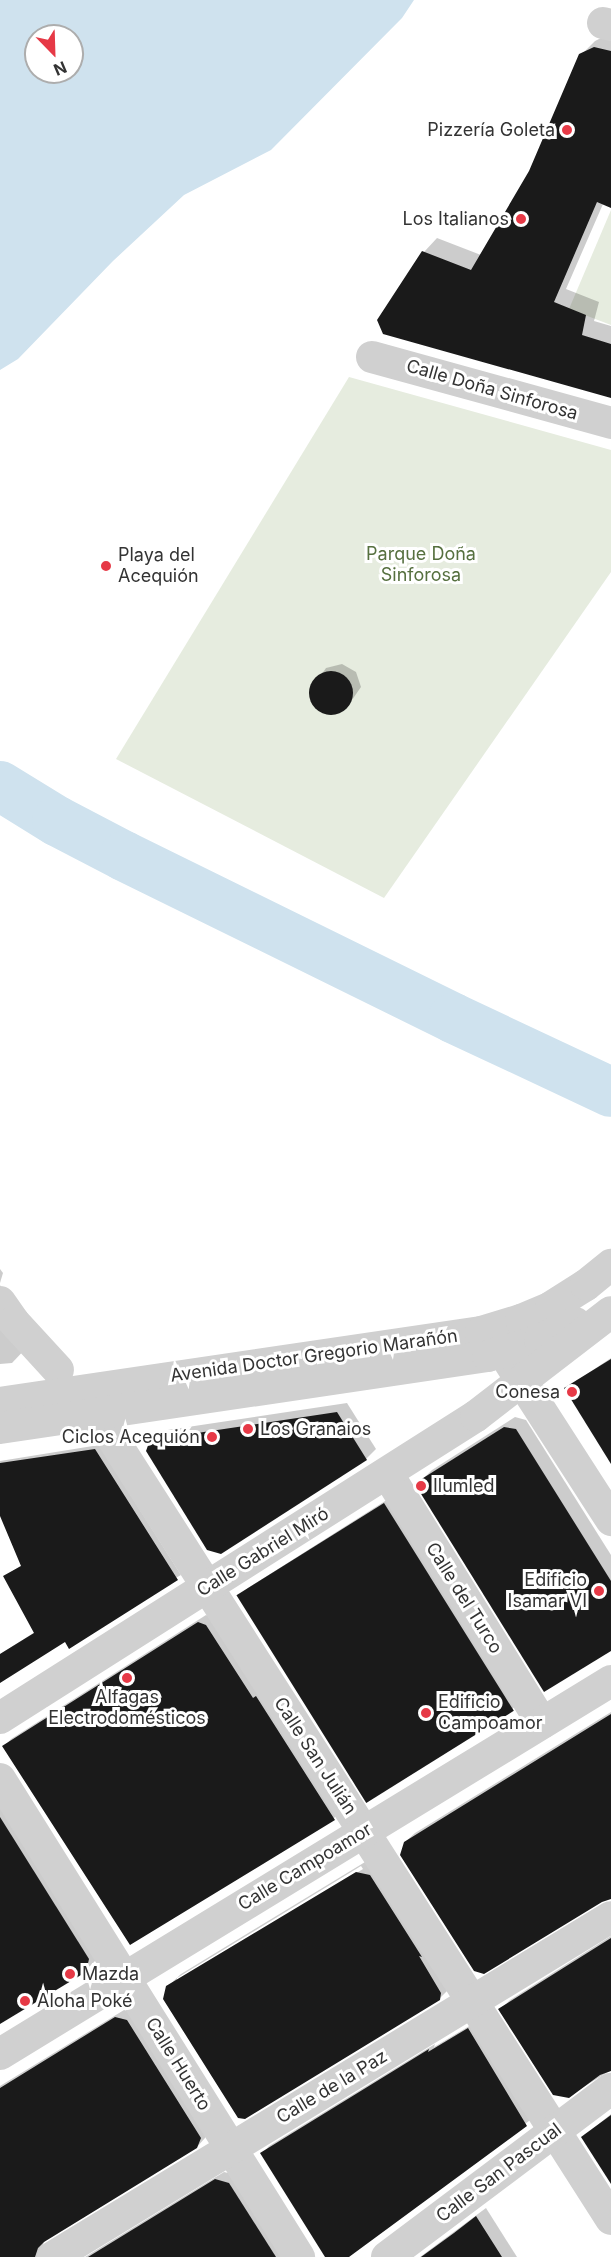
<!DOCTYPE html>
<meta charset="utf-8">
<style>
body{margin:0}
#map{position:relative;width:611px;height:2257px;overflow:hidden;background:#fff;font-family:Inter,sans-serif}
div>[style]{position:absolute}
.green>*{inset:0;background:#e6ecdf}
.water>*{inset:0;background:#cfe2ee}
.shadow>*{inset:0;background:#0003}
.river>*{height:50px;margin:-25px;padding:0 25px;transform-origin:25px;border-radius:25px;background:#cfe2ee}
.building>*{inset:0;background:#1a1a1a;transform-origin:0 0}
.round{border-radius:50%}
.minor>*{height:32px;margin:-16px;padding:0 16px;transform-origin:16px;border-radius:16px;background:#d0d0d0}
.dots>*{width:16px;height:16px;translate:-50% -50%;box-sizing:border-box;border:3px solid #fff;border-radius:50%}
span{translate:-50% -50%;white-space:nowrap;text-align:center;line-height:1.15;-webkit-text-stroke:6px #fff;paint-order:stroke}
.poi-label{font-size:18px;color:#333}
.right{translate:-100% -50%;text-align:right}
.left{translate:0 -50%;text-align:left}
.street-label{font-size:18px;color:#333}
.park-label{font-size:18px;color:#56703f}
.north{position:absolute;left:24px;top:24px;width:60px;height:60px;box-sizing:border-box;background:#fff;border:2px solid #adadad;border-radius:50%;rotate:157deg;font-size:16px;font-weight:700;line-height:24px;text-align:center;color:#333}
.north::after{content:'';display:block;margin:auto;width:21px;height:27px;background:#e63946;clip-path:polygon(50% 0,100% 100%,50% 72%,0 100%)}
</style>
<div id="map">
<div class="green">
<i style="clip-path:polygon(611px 210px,611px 325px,569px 309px)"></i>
<i style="clip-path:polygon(349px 377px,611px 450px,611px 572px,384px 898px,116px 759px)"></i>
</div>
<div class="water">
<i style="clip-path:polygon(evenodd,0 0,414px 0,402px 18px,271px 150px,184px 195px,113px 261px,18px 359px,0 370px,0 0,36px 36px,72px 36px,72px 72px,36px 72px,36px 36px)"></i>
</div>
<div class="shadow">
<i style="clip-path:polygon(609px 34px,611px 35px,611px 207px,603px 204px,566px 289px,599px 302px,594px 321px,611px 326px,611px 397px,424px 252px,437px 238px,481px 255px,530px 172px,581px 55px,595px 41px)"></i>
<i style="clip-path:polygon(342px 664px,356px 672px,361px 687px,345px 710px,329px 715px,314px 706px,310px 691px,326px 668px)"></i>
<i style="clip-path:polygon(0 1269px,3px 1273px,0 1283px)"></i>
<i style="clip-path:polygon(0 1285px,30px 1344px,12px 1363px,0 1364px)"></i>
<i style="clip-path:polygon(611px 1358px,611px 1461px,566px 1388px)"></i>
<i style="clip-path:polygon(347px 1403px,376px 1449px,366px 1459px,151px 1441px,161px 1431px)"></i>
<i style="clip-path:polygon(515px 1417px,526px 1420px,611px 1555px,611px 1649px,421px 1481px,432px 1470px)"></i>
<i style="clip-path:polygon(99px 1445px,181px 1575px,65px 1640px,0 1681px,0 1654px,35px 1632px,5px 1576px,22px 1565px,0 1512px,0 1461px)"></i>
<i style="clip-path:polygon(393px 1496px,521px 1701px,512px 1709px,366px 1799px,239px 1596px,248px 1588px)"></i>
<i style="clip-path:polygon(206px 1615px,213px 1618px,341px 1811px,334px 1818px,4px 1747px,11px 1739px)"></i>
<i style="clip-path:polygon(611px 1712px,611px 1898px,405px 1842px,415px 1833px)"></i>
<i style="clip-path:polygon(0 1793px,98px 1949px,95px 1961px,85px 1971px,0 2022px)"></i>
<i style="clip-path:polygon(evenodd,370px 1859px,452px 1986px,439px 1999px,167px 1987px,181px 1974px,370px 1859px,361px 1866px,363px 1869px,177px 1982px,177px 1978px,361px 1866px)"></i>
<i style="clip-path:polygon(611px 1936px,611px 2070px,569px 2096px,500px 2010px,510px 2000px)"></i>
<i style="clip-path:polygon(124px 2010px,135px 2013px,208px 2129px,205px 2138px,197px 2147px,45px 2239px,42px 2248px,45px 2257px,0 2257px,0 2086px)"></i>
<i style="clip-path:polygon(476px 2022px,533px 2118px,346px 2257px,326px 2257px,262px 2154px,269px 2146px,435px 2044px,434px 2047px)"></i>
<i style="clip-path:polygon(611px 2114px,611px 2181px,583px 2137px)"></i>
<i style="clip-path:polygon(224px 2172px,237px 2175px,289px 2257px,85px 2257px)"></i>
<i style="clip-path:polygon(486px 2208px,517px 2257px,420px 2257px)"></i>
</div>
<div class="river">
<i style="left:0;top:786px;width:67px;rotate:31.6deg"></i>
<i style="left:57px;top:821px;width:76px;rotate:27.6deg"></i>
<i style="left:124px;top:856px;width:367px;rotate:26.2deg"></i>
<i style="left:453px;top:1018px;width:174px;rotate:25.1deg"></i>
</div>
<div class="building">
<i style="clip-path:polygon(594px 47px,611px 51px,611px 208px,597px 202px,554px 302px,586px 315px,582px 335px,611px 344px,611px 398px,383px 334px,377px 320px,422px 251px,471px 270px,529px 171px,579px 54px)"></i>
<i class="round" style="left:309px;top:671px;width:44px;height:44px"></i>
<i style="clip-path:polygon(611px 1359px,611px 1464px,564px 1388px)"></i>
<i style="clip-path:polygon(337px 1412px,367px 1460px,221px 1554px,207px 1550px,146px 1451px,150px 1440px)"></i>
<i style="clip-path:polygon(504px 1427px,516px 1429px,611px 1581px,611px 1651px,544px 1692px,418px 1489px,420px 1480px)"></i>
<i style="clip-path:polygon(95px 1449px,178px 1580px,69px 1649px,65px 1642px,0 1683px,0 1654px,34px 1633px,3px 1576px,21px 1566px,0 1516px,0 1463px)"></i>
<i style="left:384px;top:1503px;width:245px;height:174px;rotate:58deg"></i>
<i style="clip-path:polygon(198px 1622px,206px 1625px,253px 1698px,256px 1696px,335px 1820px,130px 1945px,2px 1746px)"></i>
<i style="clip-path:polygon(611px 1714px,611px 1899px,602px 1902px,484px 1974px,474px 1971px,400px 1855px,404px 1842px)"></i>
<i style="clip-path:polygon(0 1817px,89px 1959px,86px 1972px,0 2024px)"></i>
<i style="clip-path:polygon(356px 1872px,370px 1875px,422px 1957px,419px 1956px,441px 1993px,440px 2000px,245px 2119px,238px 2118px,163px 1999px,166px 1986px)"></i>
<i style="clip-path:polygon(611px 1938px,611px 2071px,600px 2075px,569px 2098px,553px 2095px,498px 2009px)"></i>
<i style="clip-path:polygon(115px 2017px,127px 2020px,201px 2138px,197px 2148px,44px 2242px,38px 2248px,35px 2257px,0 2257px,0 2088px)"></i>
<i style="clip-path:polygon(468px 2028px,527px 2126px,349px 2257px,325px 2257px,260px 2153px,429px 2049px,428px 2052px)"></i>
<i style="clip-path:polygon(611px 2115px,611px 2184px,581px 2137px)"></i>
<i style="clip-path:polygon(215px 2179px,229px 2183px,276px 2257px,88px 2257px)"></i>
<i style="clip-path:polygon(476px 2216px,502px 2257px,421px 2257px,454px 2233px)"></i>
</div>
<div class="minor">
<i style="left:603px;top:23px;width:8px;rotate:14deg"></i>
<i style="left:372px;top:357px;width:248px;rotate:15.4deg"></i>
<i style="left:0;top:1302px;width:24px;rotate:55deg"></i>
<i style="left:14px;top:1322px;width:65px;rotate:47.5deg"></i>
<i style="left:510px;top:1363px;width:187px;rotate:57.2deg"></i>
<i style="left:0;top:1403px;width:486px;rotate:-8.4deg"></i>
<i style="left:481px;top:1332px;width:42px;rotate:-16.7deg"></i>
<i style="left:521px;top:1320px;width:33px;rotate:-23deg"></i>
<i style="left:551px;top:1307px;width:41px;rotate:-32.2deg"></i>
<i style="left:586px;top:1285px;width:32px;rotate:-39deg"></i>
<i style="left:97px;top:1414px;width:955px;rotate:57.44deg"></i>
<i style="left:0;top:1428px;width:493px;rotate:-8.4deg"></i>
<i style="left:488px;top:1356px;width:54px;rotate:-17.1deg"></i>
<i style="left:540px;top:1340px;width:39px;rotate:-26deg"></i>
<i style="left:387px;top:1473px;width:294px;rotate:58.2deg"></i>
<i style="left:0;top:1718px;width:564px;rotate:-32.39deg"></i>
<i style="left:476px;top:1416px;width:170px;rotate:-37.6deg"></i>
<i style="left:0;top:1779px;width:564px;rotate:57.97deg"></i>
<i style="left:0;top:2054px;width:716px;rotate:-31.4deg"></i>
<i style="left:53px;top:2257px;width:653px;rotate:-31.35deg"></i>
<i style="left:387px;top:2257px;width:280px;rotate:-36.9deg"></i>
</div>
<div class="dots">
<i style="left:567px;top:130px;background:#e63946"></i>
<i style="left:521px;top:219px;background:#e63946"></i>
<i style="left:106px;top:566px;background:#e63946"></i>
<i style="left:572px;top:1392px;background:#e63946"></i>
<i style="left:248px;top:1429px;background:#e63946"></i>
<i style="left:212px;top:1437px;background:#e63946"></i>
<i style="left:421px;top:1486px;background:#e63946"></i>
<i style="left:599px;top:1591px;background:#e63946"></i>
<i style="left:127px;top:1678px;background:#e63946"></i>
<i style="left:426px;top:1713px;background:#e63946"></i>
<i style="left:70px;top:1974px;background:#e63946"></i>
<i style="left:25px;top:2001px;background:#e63946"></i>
</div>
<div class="poi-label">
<span class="right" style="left:555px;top:130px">Pizzería Goleta</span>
<span class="right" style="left:509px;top:219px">Los Italianos</span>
<span class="left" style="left:118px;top:566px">Playa del<br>Acequión</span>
<span class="right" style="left:560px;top:1392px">Conesa</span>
<span class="left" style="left:260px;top:1429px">Los Granaios</span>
<span class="right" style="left:200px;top:1437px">Ciclos Acequión</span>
<span class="left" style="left:433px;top:1486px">Ilumled</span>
<span class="right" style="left:587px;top:1591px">Edificio<br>Isamar VI</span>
<span style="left:127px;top:1708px">Alfagas<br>Electrodomésticos</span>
<span class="left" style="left:438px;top:1713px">Edificio<br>Campoamor</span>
<span class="left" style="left:82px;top:1974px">Mazda</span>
<span class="left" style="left:37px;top:2001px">Aloha Poké</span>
</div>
<div class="street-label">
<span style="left:492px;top:390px;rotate:16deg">Calle Doña Sinforosa</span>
<span style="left:314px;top:1356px;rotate:-8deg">Avenida Doctor Gregorio Marañón</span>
<span style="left:263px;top:1552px;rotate:-32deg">Calle Gabriel Miró</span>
<span style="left:464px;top:1598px;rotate:58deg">Calle del Turco</span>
<span style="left:315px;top:1756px;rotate:57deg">Calle San Julián</span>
<span style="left:305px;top:1867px;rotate:-31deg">Calle Campoamor</span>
<span style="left:178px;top:2064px;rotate:58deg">Calle Huerto</span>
<span style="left:332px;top:2087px;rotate:-31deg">Calle de la Paz</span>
<span style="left:499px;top:2173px;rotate:-37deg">Calle San Pascual</span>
</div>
<div class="park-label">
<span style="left:421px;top:565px">Parque Doña<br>Sinforosa</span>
</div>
<div class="north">N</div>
</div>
